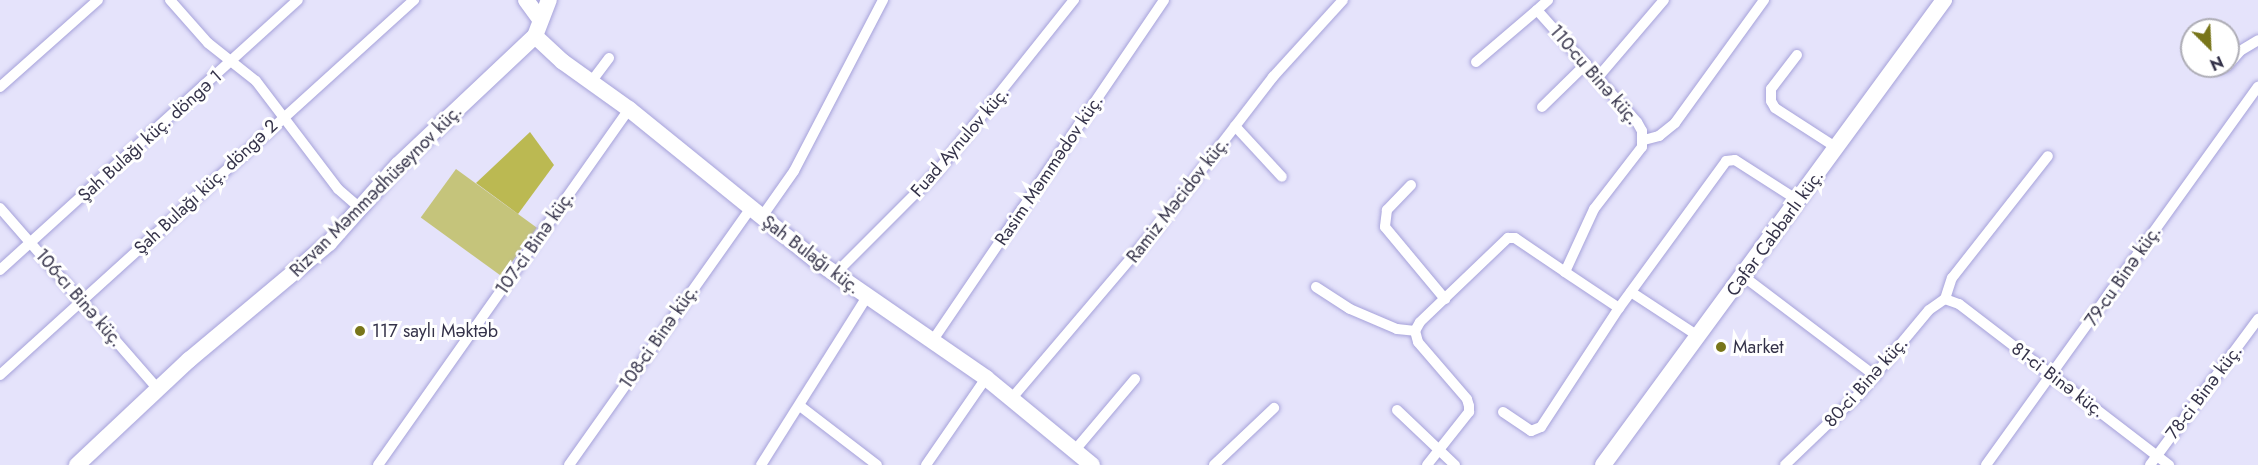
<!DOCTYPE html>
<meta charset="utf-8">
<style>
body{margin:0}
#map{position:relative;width:2258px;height:465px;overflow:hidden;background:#e5e3fb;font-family:Jost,sans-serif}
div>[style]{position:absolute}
.green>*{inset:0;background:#c5c47b;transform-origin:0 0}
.forest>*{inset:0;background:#bbb952}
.roads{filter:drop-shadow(0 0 2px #a6a2da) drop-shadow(0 0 2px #a6a2da)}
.street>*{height:10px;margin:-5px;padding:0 5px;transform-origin:5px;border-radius:5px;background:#fff}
.secondary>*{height:16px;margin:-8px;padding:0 8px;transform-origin:8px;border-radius:8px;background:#fff}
.dots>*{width:16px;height:16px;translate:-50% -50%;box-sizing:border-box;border:3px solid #fff;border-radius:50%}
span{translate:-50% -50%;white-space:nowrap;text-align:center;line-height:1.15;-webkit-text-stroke:6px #fff;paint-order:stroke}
.street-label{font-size:18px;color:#343249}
.poi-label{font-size:18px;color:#343249}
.left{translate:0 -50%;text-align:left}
.north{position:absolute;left:2180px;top:18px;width:60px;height:60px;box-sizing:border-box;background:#fff;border:2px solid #aeadb6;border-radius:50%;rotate:156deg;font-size:16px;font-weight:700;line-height:24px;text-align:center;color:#343249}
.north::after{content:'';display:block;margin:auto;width:21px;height:27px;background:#78751a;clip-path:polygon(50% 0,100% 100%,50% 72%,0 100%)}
</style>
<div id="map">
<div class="green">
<i style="left:456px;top:169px;width:100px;height:60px;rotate:36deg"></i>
</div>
<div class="forest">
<i style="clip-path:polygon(530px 132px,554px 165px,518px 214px,476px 183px)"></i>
</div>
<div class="roads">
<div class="street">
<i style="left:170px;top:0;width:57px;rotate:48.5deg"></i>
<i style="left:208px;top:43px;width:61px;rotate:38.4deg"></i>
<i style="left:256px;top:81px;width:136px;rotate:52.8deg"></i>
<i style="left:338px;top:189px;width:28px;rotate:41deg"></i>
<i style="left:2189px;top:51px;width:4px;rotate:34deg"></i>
<i style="left:1797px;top:55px;width:43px;rotate:127.4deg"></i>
<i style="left:1771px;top:89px;width:12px;rotate:90deg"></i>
<i style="left:1771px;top:101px;width:8px;rotate:60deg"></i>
<i style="left:1775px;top:108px;width:74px;rotate:32.8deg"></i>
<i style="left:1476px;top:62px;width:80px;rotate:-40.4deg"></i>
<i style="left:2228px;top:65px;width:18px;rotate:-49deg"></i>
<i style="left:2240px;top:51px;width:21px;rotate:-31deg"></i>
<i style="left:2209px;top:66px;width:10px;rotate:17deg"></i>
<i style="left:2219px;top:69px;width:9px;rotate:-21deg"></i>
<i style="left:1599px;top:76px;width:100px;rotate:-49.5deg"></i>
<i style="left:591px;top:82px;width:30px;rotate:-53deg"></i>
<i style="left:0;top:87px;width:131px;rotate:-41.6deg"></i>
<i style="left:1542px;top:107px;width:62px;rotate:-44.3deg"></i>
<i style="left:1235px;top:126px;width:69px;rotate:47.3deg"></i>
<i style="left:1644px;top:140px;width:16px;rotate:-15deg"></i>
<i style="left:1659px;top:136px;width:21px;rotate:-39deg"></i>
<i style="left:1675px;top:123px;width:152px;rotate:-54.1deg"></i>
<i style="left:1411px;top:185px;width:35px;rotate:134deg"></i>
<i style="left:1387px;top:210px;width:17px;rotate:97deg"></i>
<i style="left:1385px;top:227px;width:94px;rotate:50.2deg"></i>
<i style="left:0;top:208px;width:239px;rotate:48.9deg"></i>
<i style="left:761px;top:218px;width:57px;rotate:-54.9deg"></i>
<i style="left:794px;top:171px;width:193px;rotate:-62.5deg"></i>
<i style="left:0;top:270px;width:402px;rotate:-42.2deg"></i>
<i style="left:1565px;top:272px;width:65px;rotate:33.7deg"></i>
<i style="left:835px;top:274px;width:141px;rotate:-45deg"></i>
<i style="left:935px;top:174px;width:223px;rotate:-51.4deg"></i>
<i style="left:1743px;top:276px;width:166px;rotate:37.1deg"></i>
<i style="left:1316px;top:287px;width:40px;rotate:32.9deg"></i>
<i style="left:1350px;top:309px;width:51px;rotate:23.1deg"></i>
<i style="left:1397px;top:329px;width:18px;rotate:6deg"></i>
<i style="left:1631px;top:292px;width:80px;rotate:33.3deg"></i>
<i style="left:1945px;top:299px;width:15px;rotate:20deg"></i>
<i style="left:1959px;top:304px;width:265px;rotate:37.5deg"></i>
<i style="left:1945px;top:299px;width:22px;rotate:-72deg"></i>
<i style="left:1952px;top:278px;width:155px;rotate:-51.8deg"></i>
<i style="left:933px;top:340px;width:411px;rotate:-55.8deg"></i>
<i style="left:0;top:375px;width:559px;rotate:-42.17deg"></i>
<i style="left:1012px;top:398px;width:227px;rotate:-49.6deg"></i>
<i style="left:1159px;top:225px;width:187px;rotate:-52.4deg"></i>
<i style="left:1273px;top:77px;width:104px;rotate:-47.7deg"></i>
<i style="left:800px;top:406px;width:97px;rotate:37.5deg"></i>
<i style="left:1397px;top:410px;width:80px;rotate:43.5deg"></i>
<i style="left:1503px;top:412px;width:34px;rotate:34deg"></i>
<i style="left:1531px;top:431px;width:11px;rotate:-22deg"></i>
<i style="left:1541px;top:427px;width:142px;rotate:-56.8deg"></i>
<i style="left:1619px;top:308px;width:182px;rotate:-53.9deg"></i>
<i style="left:1726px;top:161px;width:9px;rotate:-6deg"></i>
<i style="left:1735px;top:160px;width:76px;rotate:32.6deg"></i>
<i style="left:1075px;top:450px;width:93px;rotate:-49.8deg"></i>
<i style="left:378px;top:465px;width:436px;rotate:-54.8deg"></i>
<i style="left:569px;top:465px;width:314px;rotate:-54.7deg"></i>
<i style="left:761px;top:465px;width:199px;rotate:-57.8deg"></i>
<i style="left:926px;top:465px;width:106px;rotate:-55.4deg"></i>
<i style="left:1214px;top:465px;width:83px;rotate:-43.5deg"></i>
<i style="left:1427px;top:465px;width:68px;rotate:-51.6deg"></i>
<i style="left:1469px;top:412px;width:6px;rotate:-90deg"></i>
<i style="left:1469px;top:406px;width:7px;rotate:-106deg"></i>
<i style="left:1467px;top:399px;width:75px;rotate:-130.7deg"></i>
<i style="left:1418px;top:342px;width:11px;rotate:-105deg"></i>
<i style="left:1415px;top:331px;width:10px;rotate:-61deg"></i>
<i style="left:1420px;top:322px;width:122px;rotate:-43.7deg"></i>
<i style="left:1508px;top:238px;width:7px"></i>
<i style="left:1515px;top:238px;width:60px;rotate:34.2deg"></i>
<i style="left:1565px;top:272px;width:69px;rotate:-65.3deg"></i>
<i style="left:1594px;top:209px;width:78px;rotate:-52.3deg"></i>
<i style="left:1642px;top:147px;width:16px;rotate:-90deg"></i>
<i style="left:1642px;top:131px;width:10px;rotate:-119deg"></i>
<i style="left:1637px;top:122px;width:150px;rotate:-131.8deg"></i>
<i style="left:1537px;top:10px;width:15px;rotate:-42deg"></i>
<i style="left:1785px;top:465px;width:103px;rotate:-43.8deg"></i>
<i style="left:1859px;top:394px;width:109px;rotate:-50.2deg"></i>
<i style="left:1929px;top:310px;width:19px;rotate:-35deg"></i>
<i style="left:1986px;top:465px;width:466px;rotate:-54.3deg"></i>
<i style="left:2150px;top:465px;width:182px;rotate:-53.5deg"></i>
</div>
<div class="secondary">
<i style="left:526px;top:0;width:22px;rotate:54deg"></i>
<i style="left:535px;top:36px;width:38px;rotate:43deg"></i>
<i style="left:563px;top:62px;width:81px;rotate:35.5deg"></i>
<i style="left:629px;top:109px;width:243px;rotate:39deg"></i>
<i style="left:818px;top:262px;width:204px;rotate:34.6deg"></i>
<i style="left:986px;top:378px;width:137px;rotate:39.4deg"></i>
<i style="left:77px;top:465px;width:154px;rotate:-43.2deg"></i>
<i style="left:189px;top:360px;width:182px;rotate:-39.9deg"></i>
<i style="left:329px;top:243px;width:104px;rotate:-48.5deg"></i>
<i style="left:398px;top:165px;width:188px;rotate:-43.3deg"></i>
<i style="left:535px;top:36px;width:39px;rotate:-69deg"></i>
<i style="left:1603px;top:465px;width:577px;rotate:-53.75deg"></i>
</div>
</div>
<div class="dots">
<i style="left:360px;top:331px;background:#78751a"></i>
<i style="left:1721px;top:347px;background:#78751a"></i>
</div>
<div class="street-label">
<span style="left:1594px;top:75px;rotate:49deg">110-cu Binə küç.</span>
<span style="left:150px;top:136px;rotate:-42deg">Şah Bulağı küç. döngə 1</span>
<span style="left:960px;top:142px;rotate:-49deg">Fuad Aynulov küç.</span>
<span style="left:1049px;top:170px;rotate:-56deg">Rasim Məmmədov küç.</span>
<span style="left:206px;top:187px;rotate:-43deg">Şah Bulağı küç. döngə 2</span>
<span style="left:376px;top:191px;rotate:-45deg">Rizvan Məmmədhüseynov küç.</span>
<span style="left:1178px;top:200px;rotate:-52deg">Ramiz Məcidov küç.</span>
<span style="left:1775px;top:233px;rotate:-54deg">Cəfər Cabbarlı küç.</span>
<span style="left:535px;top:243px;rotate:-55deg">107-ci Binə küç.</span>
<span style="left:811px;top:255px;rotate:37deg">Şah Bulağı küç.</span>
<span style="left:2123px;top:276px;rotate:-55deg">79-cu Binə küç.</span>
<span style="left:79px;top:298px;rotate:49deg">106-cı Binə küç.</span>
<span style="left:659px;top:337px;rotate:-55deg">108-ci Binə küç.</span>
<span style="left:2058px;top:380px;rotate:37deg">81-ci Binə küç.</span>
<span style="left:1866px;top:382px;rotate:-48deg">80-ci Binə küç.</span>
<span style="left:2204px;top:392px;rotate:-53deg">78-ci Binə küç.</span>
</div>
<div class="poi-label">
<span class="left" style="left:372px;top:331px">117 saylı Məktəb</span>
<span class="left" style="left:1733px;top:347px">Market</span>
</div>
<div class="north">N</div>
</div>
